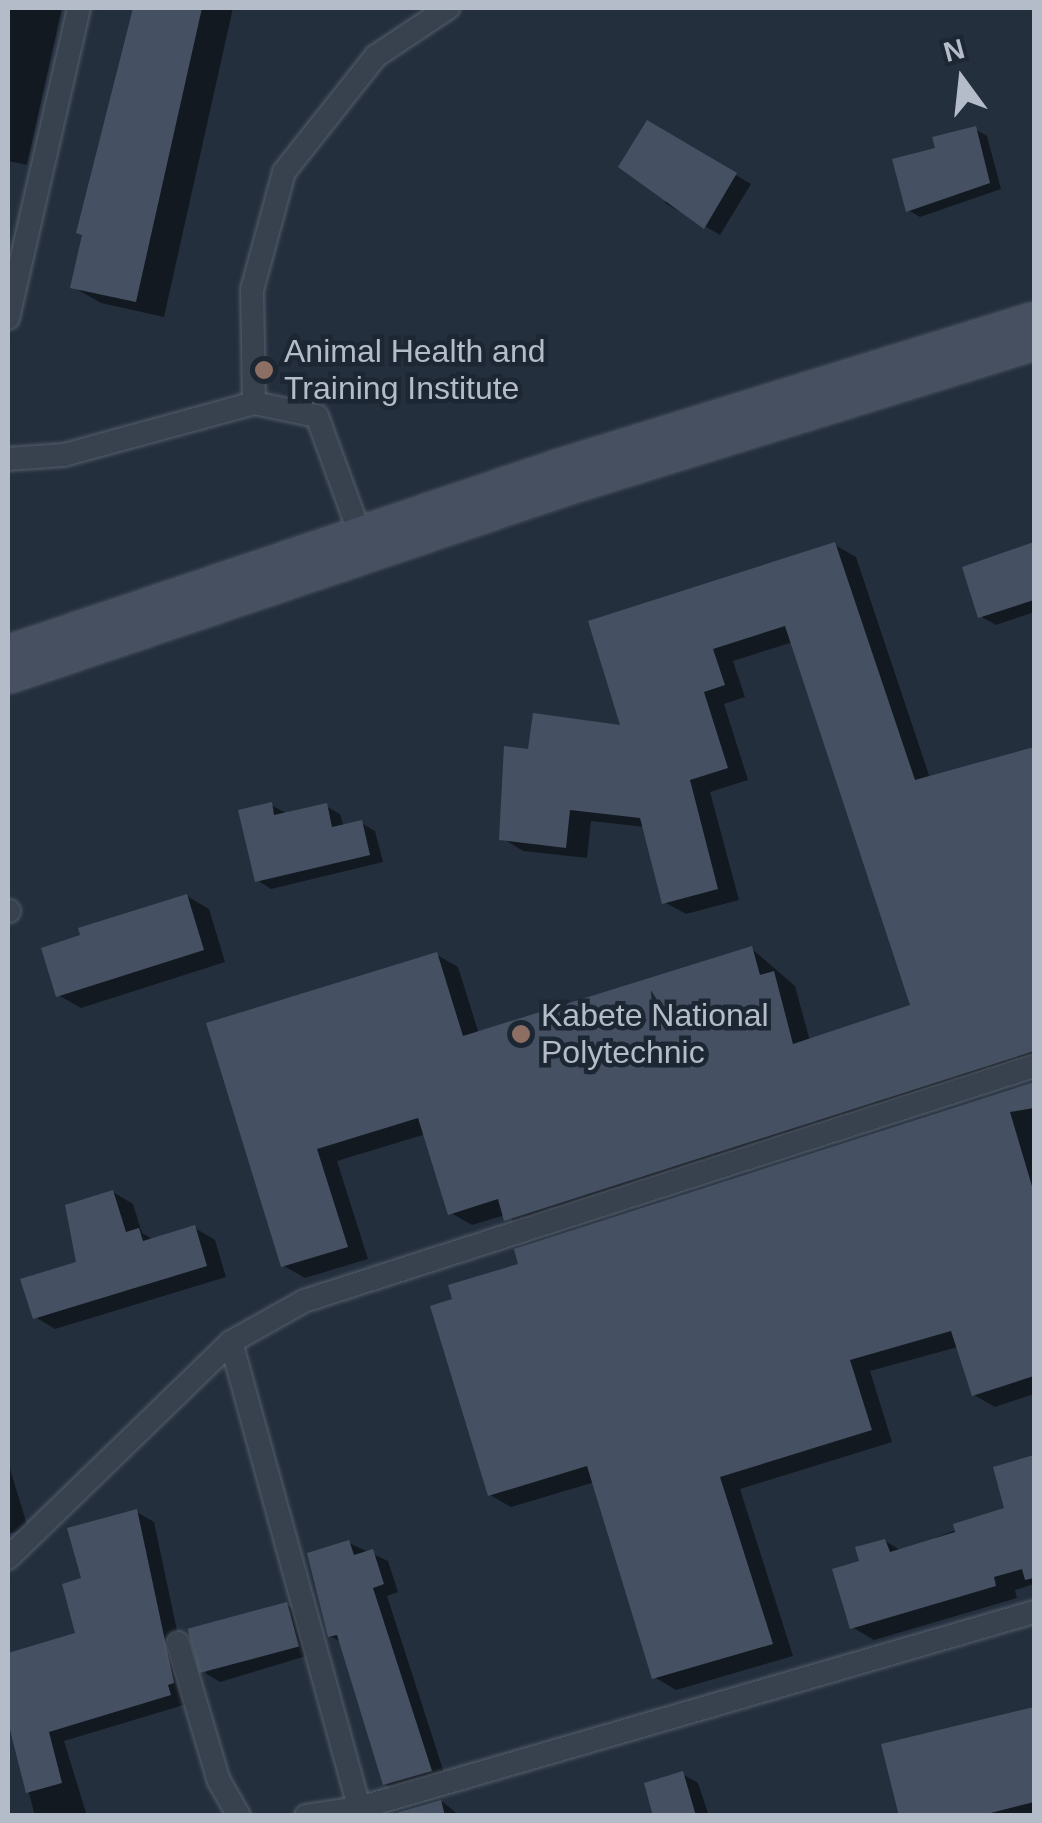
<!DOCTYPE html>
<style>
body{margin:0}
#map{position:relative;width:1042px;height:1823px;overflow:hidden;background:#242f3e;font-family:Arial,sans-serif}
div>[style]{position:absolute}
.shadow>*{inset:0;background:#0007}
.building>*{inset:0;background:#455162;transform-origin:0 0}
.roads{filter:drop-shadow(0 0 2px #565f6c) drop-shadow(0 0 2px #565f6c)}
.lane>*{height:22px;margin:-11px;padding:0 11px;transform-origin:11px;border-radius:11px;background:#38414e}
.secondary>*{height:55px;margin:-27.5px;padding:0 27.5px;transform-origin:27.5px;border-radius:27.5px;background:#465061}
.dots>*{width:28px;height:28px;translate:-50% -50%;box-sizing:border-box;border:5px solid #1d2633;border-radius:50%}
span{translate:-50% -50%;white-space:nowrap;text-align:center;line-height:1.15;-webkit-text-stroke:9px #1d2633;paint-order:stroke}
.poi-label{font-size:32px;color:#b4bcc9}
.left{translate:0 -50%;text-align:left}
.frame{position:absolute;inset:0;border:10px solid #b4bcc9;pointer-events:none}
.north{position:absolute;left:912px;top:30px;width:100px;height:100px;-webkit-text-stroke:8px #1d2633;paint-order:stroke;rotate:345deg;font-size:28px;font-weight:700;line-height:40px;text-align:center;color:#b4bcc9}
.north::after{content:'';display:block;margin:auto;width:35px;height:45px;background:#b4bcc9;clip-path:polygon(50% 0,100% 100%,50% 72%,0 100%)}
</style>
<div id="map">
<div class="shadow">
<i style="clip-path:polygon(8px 8px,62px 8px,27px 165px,8px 161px)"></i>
<i style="clip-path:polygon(136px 8px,233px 8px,164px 317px,101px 303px,73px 287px,92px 176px,98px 178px)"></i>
<i style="clip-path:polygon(648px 123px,751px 184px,720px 235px,665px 203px,670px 195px)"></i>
<i style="clip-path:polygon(975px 129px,987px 136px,1001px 189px,920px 217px,908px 210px,938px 150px)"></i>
<i style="clip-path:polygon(835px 545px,856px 557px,930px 778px,1034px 749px,1034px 1068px,528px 1231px,505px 1215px,472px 1225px,451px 1213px,426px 1134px,337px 1161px,368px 1259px,305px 1278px,284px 1266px,209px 1025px,437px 955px,458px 967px,479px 1034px,752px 949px,795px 986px,810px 1041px,913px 1007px,793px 642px,733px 661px,745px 697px,724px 704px,748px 780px,710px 792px,739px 900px,686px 914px,664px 902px,645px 827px,591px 821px,587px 858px,523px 851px,502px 838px,531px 752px,624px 728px,591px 622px)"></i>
<i style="clip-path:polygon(1034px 545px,1034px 612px,996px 625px,980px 616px,965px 568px)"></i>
<i style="clip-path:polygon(271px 805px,286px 813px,326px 806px,340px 814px,344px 827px,361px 823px,375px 831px,383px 862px,271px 889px,257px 880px)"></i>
<i style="clip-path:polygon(187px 896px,209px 909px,225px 962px,81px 1008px,58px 995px)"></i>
<i style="clip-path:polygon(1034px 1084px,1034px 1394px,995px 1407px,974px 1395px,958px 1347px,870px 1371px,892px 1442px,740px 1489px,793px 1656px,676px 1690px,654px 1677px,595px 1482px,511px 1507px,490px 1495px,455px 1301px,521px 1265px,517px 1251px)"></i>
<i style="clip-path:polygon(113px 1192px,133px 1204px,142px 1233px,154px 1240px,195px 1228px,215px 1240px,226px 1277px,55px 1329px,35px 1317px,79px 1264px)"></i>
<i style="clip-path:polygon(1034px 1458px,1034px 1584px,1015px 1590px,1017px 1598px,874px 1640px,852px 1627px,862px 1563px,885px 1541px,902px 1551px,1007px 1510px,996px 1469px)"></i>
<i style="clip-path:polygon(8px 1462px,28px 1528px,8px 1534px)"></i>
<i style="clip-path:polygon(137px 1512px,154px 1522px,190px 1692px,187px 1704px,64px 1741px,87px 1816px,35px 1816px,8px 1714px,8px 1656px,78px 1634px,84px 1580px)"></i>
<i style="clip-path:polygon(349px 1543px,388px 1561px,398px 1592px,387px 1596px,446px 1779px,400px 1793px,385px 1784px,341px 1642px,330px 1636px)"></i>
<i style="clip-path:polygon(287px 1605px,302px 1614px,313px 1654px,220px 1682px,205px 1673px)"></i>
<i style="clip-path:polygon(1034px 1710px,1034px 1816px,901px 1816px,884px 1746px)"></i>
<i style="clip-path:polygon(682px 1774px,698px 1783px,709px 1816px,656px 1816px)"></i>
<i style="clip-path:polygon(443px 1802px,460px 1816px,399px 1814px)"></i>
</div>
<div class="building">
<i style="clip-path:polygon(133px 8px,202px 8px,136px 302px,70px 288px,82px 235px,76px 233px)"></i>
<i style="clip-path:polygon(647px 120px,737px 173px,704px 229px,618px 167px)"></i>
<i style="clip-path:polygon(976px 126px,990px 183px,906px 212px,892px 159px,935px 148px,932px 137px)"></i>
<i style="clip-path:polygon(835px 542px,915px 780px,1034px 747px,1034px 1051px,504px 1221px,498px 1199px,448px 1215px,418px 1118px,317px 1149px,348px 1247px,281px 1267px,206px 1023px,437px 952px,463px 1036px,752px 946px,760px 975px,774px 971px,793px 1044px,910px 1005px,785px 626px,713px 649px,725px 685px,704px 692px,728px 768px,690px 780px,718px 889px,662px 904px,640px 818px,570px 810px,566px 848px,499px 840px,504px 746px,528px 749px,533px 713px,620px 725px,588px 621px)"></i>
<i style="clip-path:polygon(1034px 542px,1034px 600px,978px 618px,962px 567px)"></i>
<i style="clip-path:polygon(272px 802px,274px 815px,327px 803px,332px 827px,362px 820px,370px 855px,255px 882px,238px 810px)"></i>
<i style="clip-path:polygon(187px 894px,204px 950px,56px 997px,41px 948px,80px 935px,78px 928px)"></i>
<i style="clip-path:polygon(1034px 1082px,1034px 1108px,1010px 1112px,1034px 1193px,1034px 1376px,972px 1396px,951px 1331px,850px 1360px,872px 1430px,720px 1477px,773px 1644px,652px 1679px,587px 1466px,488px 1496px,430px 1306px,452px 1299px,448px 1285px,518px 1264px,514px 1249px)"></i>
<i style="clip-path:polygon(113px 1190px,126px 1232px,139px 1228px,143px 1241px,195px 1225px,207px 1266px,33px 1319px,20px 1279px,76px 1262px,65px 1205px)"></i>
<i style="clip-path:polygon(1034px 1455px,1034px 1578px,1025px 1580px,1022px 1569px,994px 1577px,996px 1586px,850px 1629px,832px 1569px,859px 1561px,855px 1547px,885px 1539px,890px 1552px,955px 1532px,953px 1524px,1004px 1508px,993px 1467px)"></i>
<i style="clip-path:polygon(137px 1509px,174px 1683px,168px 1685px,171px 1695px,49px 1732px,62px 1783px,26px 1793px,8px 1722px,8px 1653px,75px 1633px,62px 1584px,81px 1578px,67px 1528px)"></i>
<i style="clip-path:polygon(349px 1540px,354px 1555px,373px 1549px,384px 1584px,373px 1588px,432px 1771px,383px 1785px,337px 1635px,328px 1637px,307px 1553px)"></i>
<i style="left:287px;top:1602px;width:46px;height:103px;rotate:75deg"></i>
<i style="clip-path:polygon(1034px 1707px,1034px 1802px,979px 1816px,899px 1816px,881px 1744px)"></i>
<i style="clip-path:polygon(683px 1771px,696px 1816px,653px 1816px,644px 1783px)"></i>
<i style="clip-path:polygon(441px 1800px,445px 1816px,397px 1816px,396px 1813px)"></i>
</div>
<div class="roads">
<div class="lane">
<i style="left:8px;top:318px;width:318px;rotate:-77.1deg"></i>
<i style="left:254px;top:403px;width:113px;rotate:-91deg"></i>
<i style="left:252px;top:290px;width:122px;rotate:-74.8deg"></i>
<i style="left:284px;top:172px;width:148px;rotate:-51.6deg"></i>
<i style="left:376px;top:56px;width:87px;rotate:-33.7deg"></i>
<i style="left:8px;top:459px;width:56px;rotate:-4.1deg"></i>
<i style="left:64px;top:455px;width:197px;rotate:-15.3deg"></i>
<i style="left:254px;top:403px;width:64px;rotate:11.7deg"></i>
<i style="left:317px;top:416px;width:137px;rotate:70deg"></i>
<i style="left:8px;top:911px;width:1px"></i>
<i style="left:231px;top:1342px;width:492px;rotate:74.6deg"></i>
<i style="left:8px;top:1558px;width:310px;rotate:-44.1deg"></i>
<i style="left:231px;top:1342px;width:84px;rotate:-29.3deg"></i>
<i style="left:304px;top:1301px;width:767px;rotate:-17.84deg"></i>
<i style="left:178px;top:1643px;width:144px;rotate:73.5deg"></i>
<i style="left:219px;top:1781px;width:40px;rotate:60.3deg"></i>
<i style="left:306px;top:1816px;width:54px;rotate:-8.6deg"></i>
<i style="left:359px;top:1808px;width:703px;rotate:-16.19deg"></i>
</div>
<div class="secondary">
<i style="left:8px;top:664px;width:584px;rotate:-18.68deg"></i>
<i style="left:561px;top:477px;width:495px;rotate:-17.2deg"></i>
</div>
</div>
<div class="dots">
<i style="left:264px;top:370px;background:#8d6e63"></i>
<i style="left:521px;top:1034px;background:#8d6e63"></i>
</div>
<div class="poi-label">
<span class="left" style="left:284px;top:370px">Animal Health and<br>Training Institute</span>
<span class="left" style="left:541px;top:1034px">Kabete National<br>Polytechnic</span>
</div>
<div class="frame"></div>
<div class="north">N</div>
</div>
